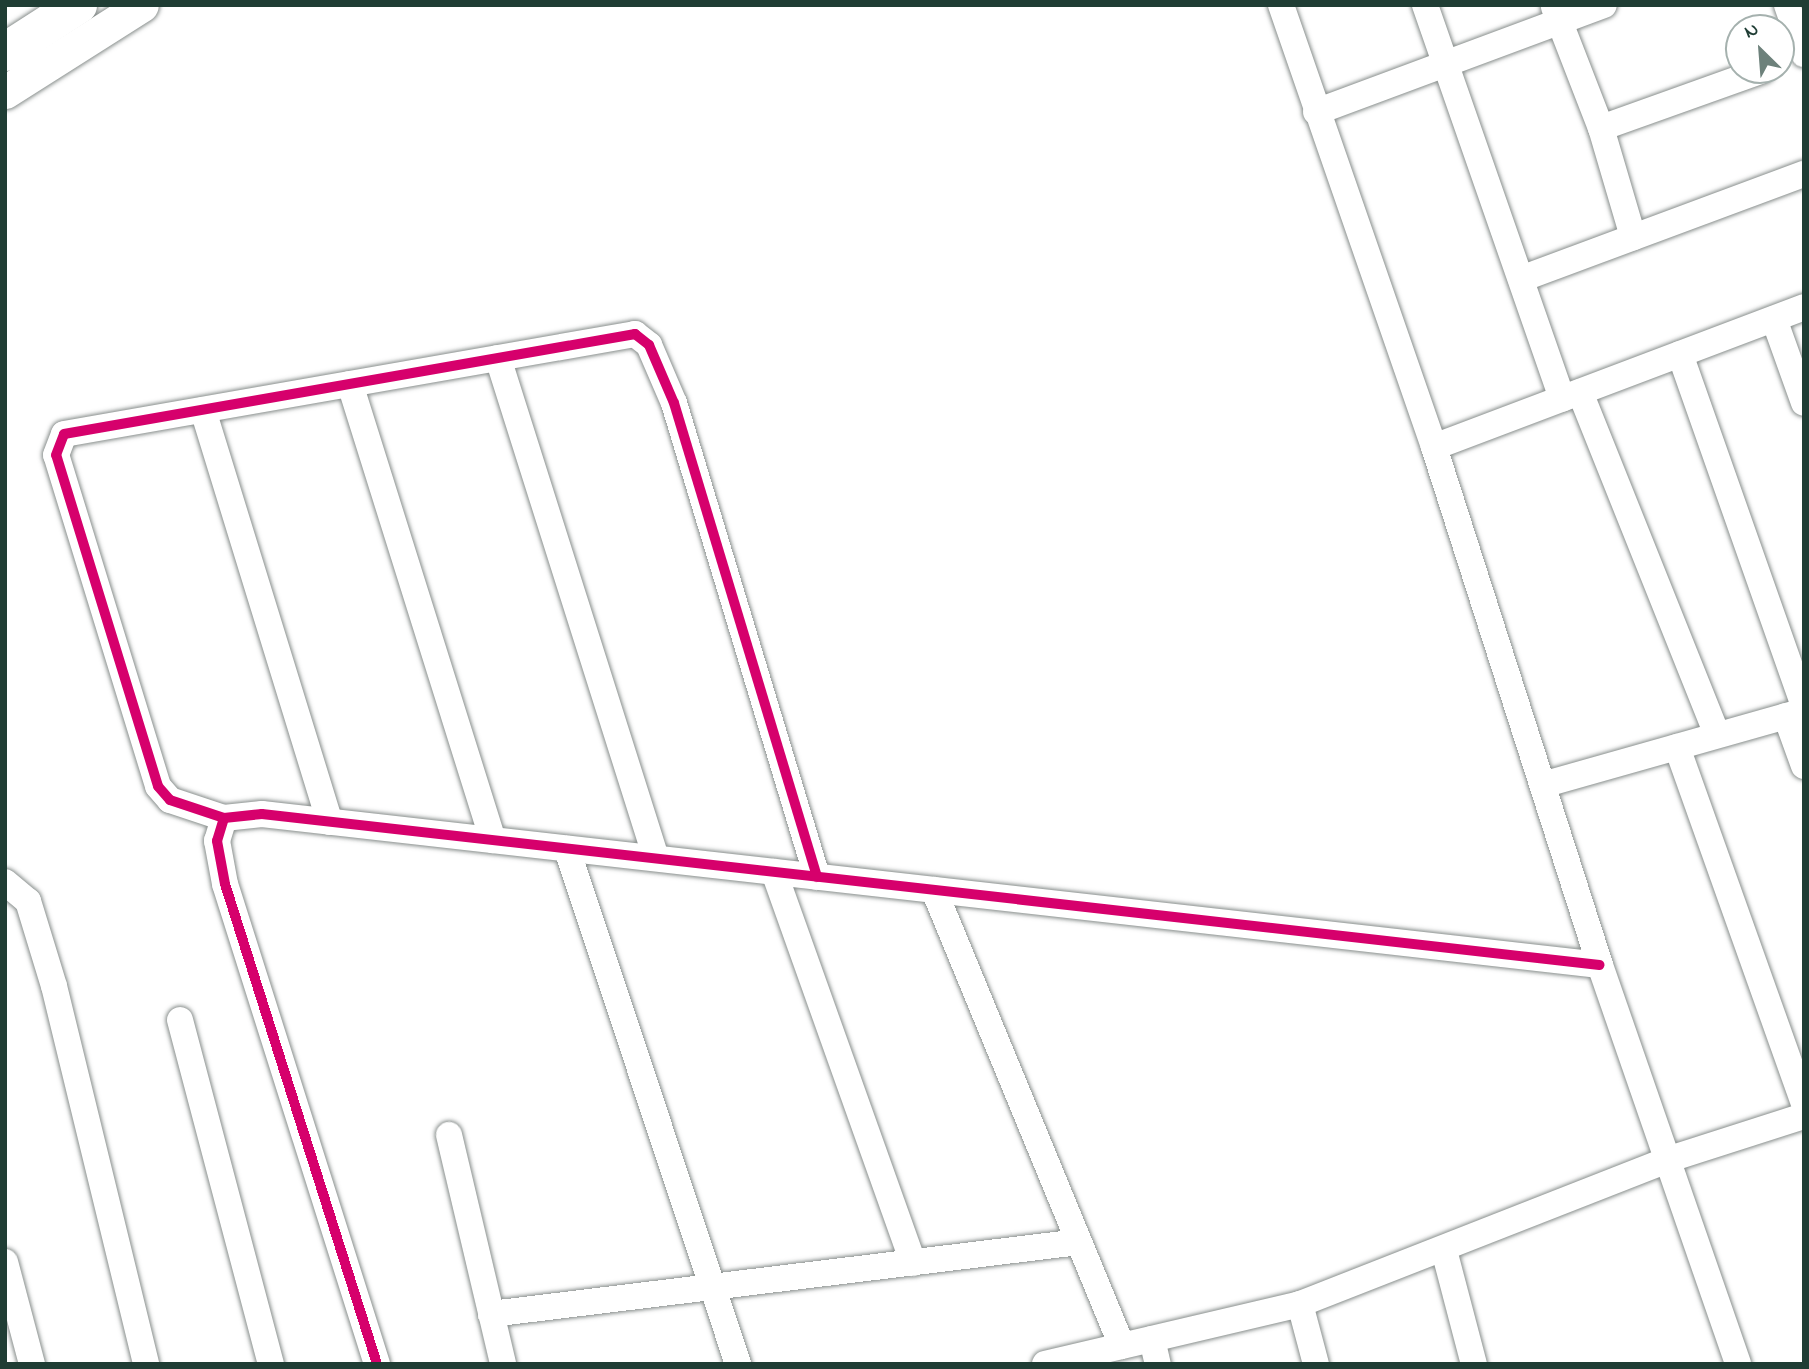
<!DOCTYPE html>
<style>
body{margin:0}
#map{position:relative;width:1809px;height:1369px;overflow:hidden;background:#fff;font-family:"Indie Flower",sans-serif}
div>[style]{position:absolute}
.roads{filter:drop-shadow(0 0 2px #898f8d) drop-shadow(0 0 2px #898f8d)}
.minor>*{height:26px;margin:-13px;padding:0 13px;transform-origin:13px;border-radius:13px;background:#fff}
.tertiary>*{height:33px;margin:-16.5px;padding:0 16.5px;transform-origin:16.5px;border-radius:16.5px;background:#fff}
.trunk>*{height:38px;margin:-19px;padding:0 19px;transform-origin:19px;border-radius:19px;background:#fff}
.cycleway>*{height:10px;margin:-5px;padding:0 5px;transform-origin:5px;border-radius:5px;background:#d6006c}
span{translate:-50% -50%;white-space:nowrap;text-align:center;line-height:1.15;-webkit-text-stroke:7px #fff;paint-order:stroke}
.frame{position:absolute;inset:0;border:7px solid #1f3d34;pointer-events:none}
.north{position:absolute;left:1725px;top:14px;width:70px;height:70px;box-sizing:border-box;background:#fff;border:2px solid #a5b1ae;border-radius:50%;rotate:335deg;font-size:19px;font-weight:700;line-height:28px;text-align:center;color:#1f3d34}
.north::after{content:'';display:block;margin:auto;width:24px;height:32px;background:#6d817b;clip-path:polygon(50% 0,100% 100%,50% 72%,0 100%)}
</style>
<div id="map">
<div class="roads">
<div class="minor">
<i style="left:1281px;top:5px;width:468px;rotate:70.9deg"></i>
<i style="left:1434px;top:447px;width:544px;rotate:72.23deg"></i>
<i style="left:1600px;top:965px;width:422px;rotate:70.9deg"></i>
<i style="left:1425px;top:5px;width:417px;rotate:70.8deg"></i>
<i style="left:1787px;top:5px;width:52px;rotate:70.9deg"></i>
<i style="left:1554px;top:7px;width:130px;rotate:68.8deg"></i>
<i style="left:1601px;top:128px;width:114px;rotate:73.6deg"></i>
<i style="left:1316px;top:112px;width:307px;rotate:-20.4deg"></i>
<i style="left:1601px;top:128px;width:172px;rotate:-19.7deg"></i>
<i style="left:1521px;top:279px;width:302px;rotate:-20.4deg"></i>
<i style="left:1774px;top:319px;width:89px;rotate:70.3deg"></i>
<i style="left:1680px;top:354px;width:374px;rotate:70.6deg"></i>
<i style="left:498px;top:358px;width:524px;rotate:72.46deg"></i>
<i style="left:350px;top:384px;width:478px;rotate:72.6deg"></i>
<i style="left:1580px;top:392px;width:369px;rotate:68.2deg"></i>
<i style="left:203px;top:410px;width:431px;rotate:72.9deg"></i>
<i style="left:1434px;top:447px;width:396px;rotate:-20.7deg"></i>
<i style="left:1786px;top:716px;width:53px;rotate:70.2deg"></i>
<i style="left:1677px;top:747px;width:378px;rotate:70.4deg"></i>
<i style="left:1546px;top:784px;width:268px;rotate:-15.8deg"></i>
<i style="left:224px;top:818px;width:57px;rotate:-161.6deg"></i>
<i style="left:170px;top:800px;width:18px;rotate:-131deg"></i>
<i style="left:158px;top:786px;width:346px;rotate:-107.1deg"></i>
<i style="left:56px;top:455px;width:22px;rotate:-69deg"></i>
<i style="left:64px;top:434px;width:580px;rotate:-9.93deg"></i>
<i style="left:635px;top:334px;width:18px;rotate:38deg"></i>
<i style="left:649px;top:345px;width:63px;rotate:66.7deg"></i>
<i style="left:674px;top:403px;width:495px;rotate:73.2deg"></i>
<i style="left:567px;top:849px;width:543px;rotate:71.63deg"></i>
<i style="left:774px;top:872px;width:415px;rotate:70.4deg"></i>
<i style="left:5px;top:882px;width:30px;rotate:40deg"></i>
<i style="left:28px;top:901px;width:89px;rotate:73deg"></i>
<i style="left:54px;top:986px;width:389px;rotate:76.3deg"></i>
<i style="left:934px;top:890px;width:493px;rotate:67.6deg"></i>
<i style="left:180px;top:1020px;width:356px;rotate:75.2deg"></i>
<i style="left:449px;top:1135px;width:235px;rotate:76.7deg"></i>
<i style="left:1444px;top:1250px;width:118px;rotate:75.3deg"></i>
<i style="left:5px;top:1262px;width:106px;rotate:75.2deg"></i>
<i style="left:1300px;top:1304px;width:62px;rotate:75.1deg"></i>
<i style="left:491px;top:1314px;width:592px;rotate:-6.98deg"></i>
<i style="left:1152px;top:1339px;width:26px;rotate:77deg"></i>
<i style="left:377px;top:1364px;width:503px;rotate:-107.57deg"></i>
<i style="left:225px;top:884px;width:44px;rotate:-100.5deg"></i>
<i style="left:217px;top:841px;width:24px;rotate:-73deg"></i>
<i style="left:224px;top:818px;width:38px;rotate:-6deg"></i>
<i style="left:262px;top:814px;width:1346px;rotate:6.44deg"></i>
<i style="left:1045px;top:1364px;width:262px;rotate:-13.2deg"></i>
<i style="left:1300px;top:1304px;width:397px;rotate:-21.4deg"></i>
<i style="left:1670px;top:1159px;width:141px;rotate:-17.8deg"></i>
</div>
<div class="tertiary">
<i style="left:5px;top:92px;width:162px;rotate:-32.4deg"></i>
</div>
<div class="trunk">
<i style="left:5px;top:52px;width:87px;rotate:-32.8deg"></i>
</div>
</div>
<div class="cycleway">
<i style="left:224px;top:818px;width:57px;rotate:-161.6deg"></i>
<i style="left:170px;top:800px;width:18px;rotate:-131deg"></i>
<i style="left:158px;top:786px;width:346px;rotate:-107.1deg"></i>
<i style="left:56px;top:455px;width:22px;rotate:-69deg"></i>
<i style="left:64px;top:434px;width:580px;rotate:-9.93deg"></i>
<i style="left:635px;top:334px;width:18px;rotate:38deg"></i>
<i style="left:649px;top:345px;width:63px;rotate:66.7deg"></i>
<i style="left:674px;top:403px;width:495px;rotate:73.2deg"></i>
<i style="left:377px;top:1364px;width:503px;rotate:-107.57deg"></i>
<i style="left:225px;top:884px;width:44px;rotate:-100.5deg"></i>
<i style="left:217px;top:841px;width:24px;rotate:-73deg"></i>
<i style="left:224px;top:818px;width:38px;rotate:-6deg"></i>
<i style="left:262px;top:814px;width:1346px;rotate:6.44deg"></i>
</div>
<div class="frame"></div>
<div class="north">N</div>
</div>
